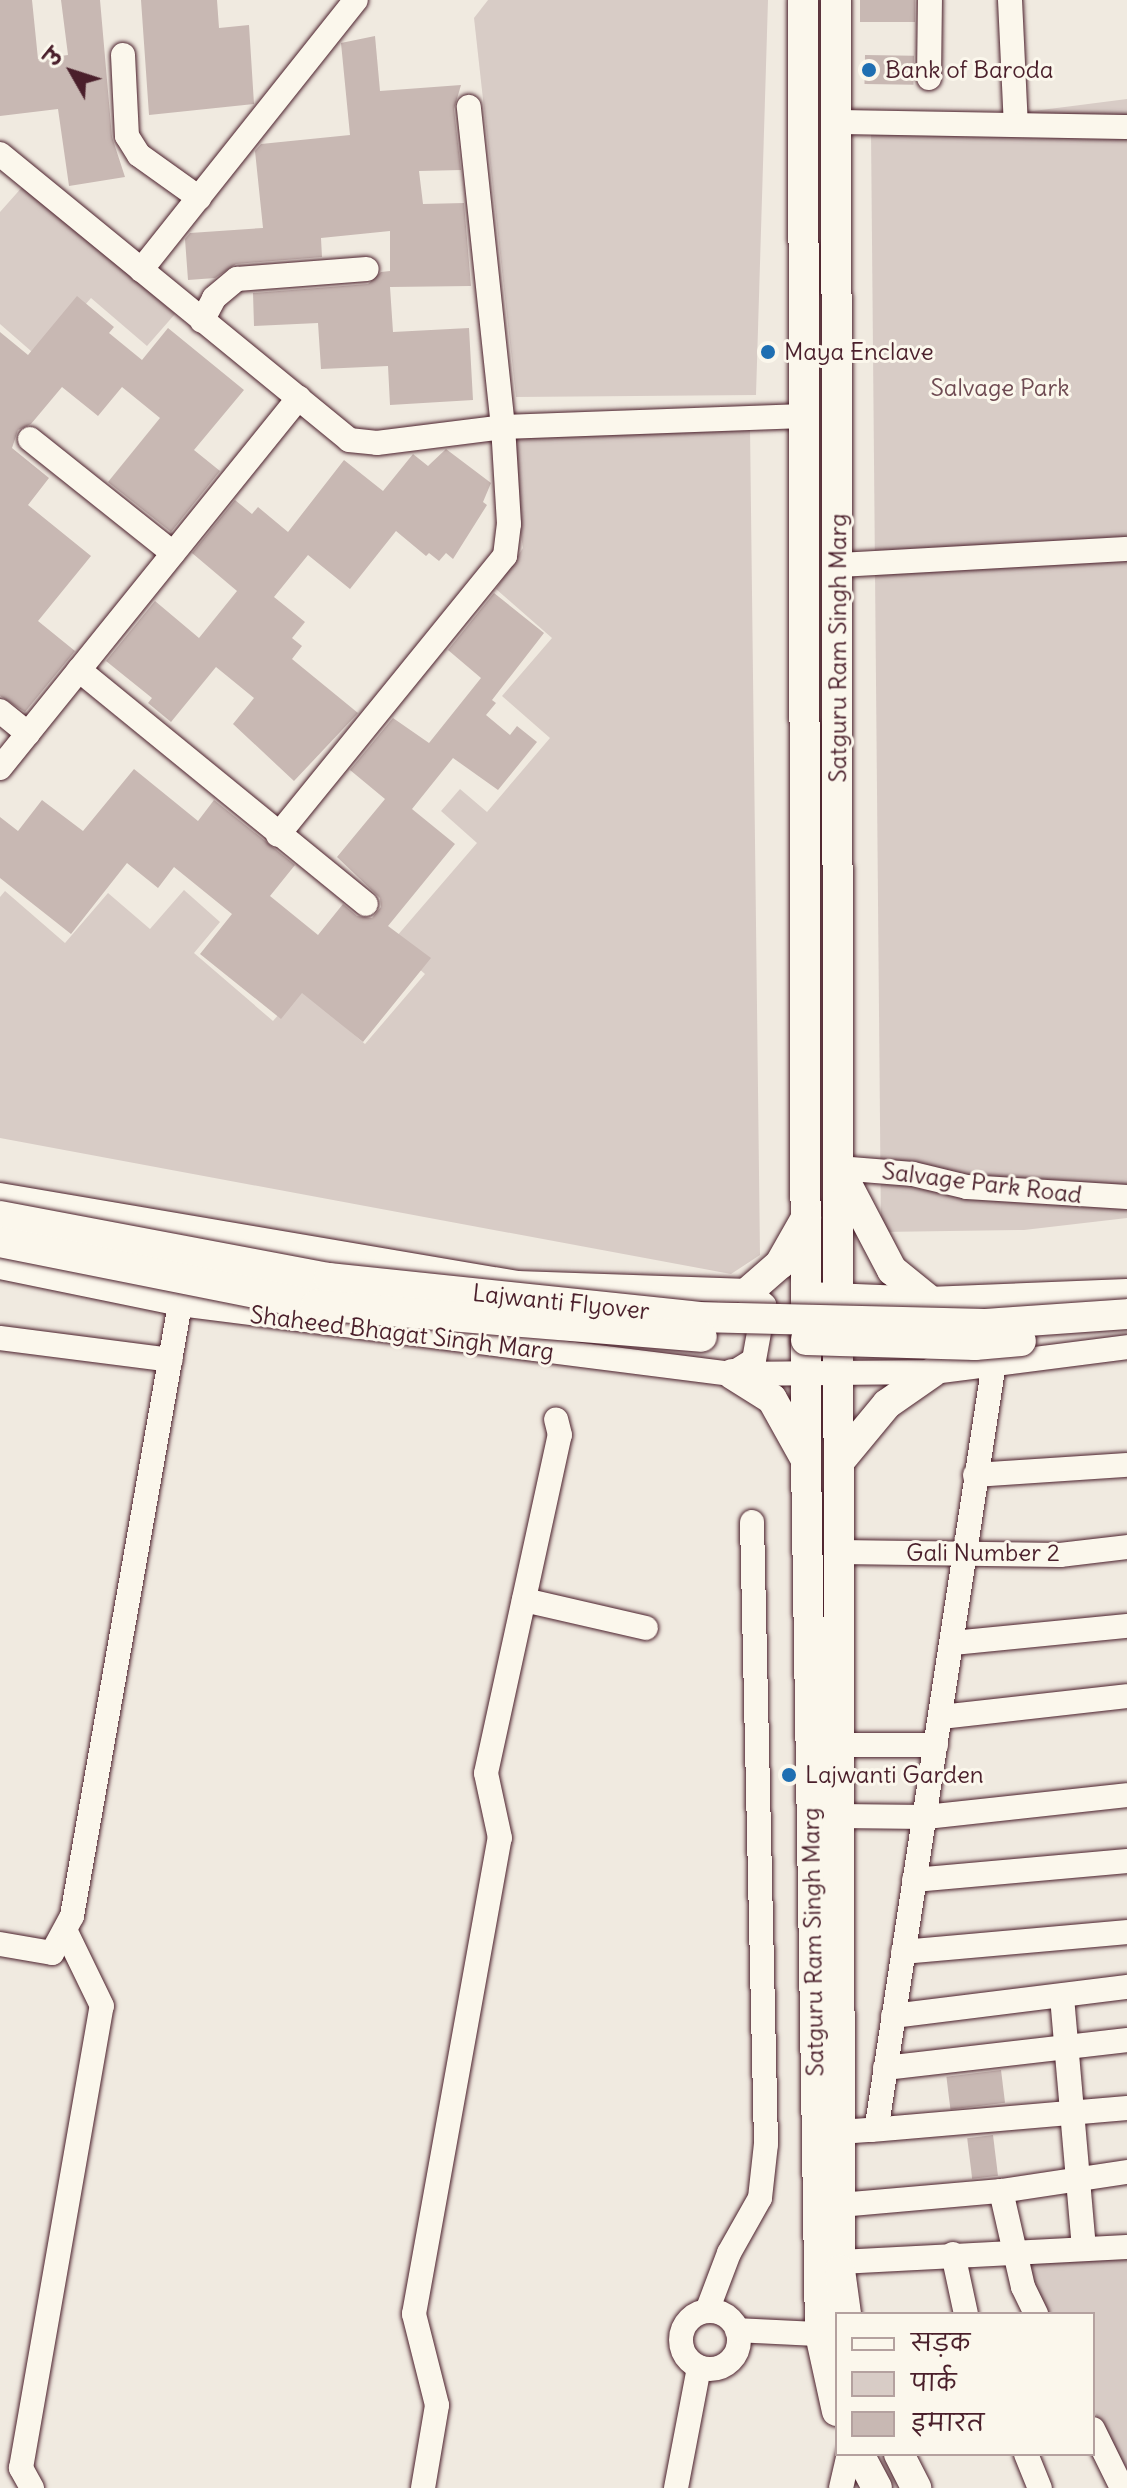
<!DOCTYPE html>
<meta charset="utf-8">
<style>
body{margin:0}
#map{position:relative;width:1127px;height:2488px;overflow:hidden;background:#f0eae0;font-family:Delius,"Playpen Sans Deva",sans-serif}
div>[style]{position:absolute}
.green>*{inset:0;background:#d8ccc6}
.building>*{inset:0;background:#c8b8b3;transform-origin:0 0}
.roads{filter:drop-shadow(0 0 2px #4a1f2b) drop-shadow(0 0 2px #4a1f2b)}
.minor>*{height:24px;margin:-12px;padding:0 12px;transform-origin:12px;border-radius:12px;background:#fbf7ec}
.minor>.ring{margin:-12px;padding:0;box-sizing:content-box;background:none;border:24px solid #fbf7ec;border-radius:50%}
.major>*{height:30px;margin:-15px;padding:0 15px;transform-origin:15px;border-radius:15px;background:#fbf7ec}
.bridges{filter:drop-shadow(0 0 2px #4a1f2b) drop-shadow(0 0 2px #4a1f2b)}
.major-bridge>*{height:30px;margin:-15px;padding:0 15px;transform-origin:15px;border-radius:15px;background:#fbf7ec}
.dots>*{width:22px;height:22px;translate:-50% -50%;box-sizing:border-box;border:4px solid #fbf7ec;border-radius:50%}
span{translate:-50% -50%;white-space:nowrap;text-align:center;line-height:1.15;-webkit-text-stroke:6px #fbf7ec;paint-order:stroke}
.poi-label{font-size:24px;color:#4a1f2b}
.left{translate:0 -50%;text-align:left}
.park-label{font-size:24px;color:#6e4a52}
.street-label{font-size:24px;color:#4a1f2b}
.legend{position:absolute;left:835px;top:2312px;width:260px;height:144px;box-sizing:border-box;background:#fbf7ec;border:2px solid #b4a19f;margin:0;padding:10px 14px;list-style:none;font-size:24px;color:#4a1f2b}
.legend li{display:flex;align-items:center;gap:16px;height:40px}
.legend b{width:40px;border:2px solid #b4a19f}
.north{position:absolute;left:32px;top:32px;width:80px;height:80px;-webkit-text-stroke:6px #fbf7ec;paint-order:stroke;rotate:309deg;font-size:22px;font-weight:700;line-height:32px;text-align:center;color:#4a1f2b}
.north::after{content:'';display:block;margin:auto;width:28px;height:36px;background:#4a1f2b;clip-path:polygon(50% 0,100% 100%,50% 72%,0 100%)}
</style>
<div id="map">
<div class="green">
<i style="clip-path:polygon(488px 0,768px 0,756px 395px,516px 397px,474px 18px)"></i>
<i style="clip-path:polygon(1127px 99px,1127px 1218px,1024px 1230px,881px 1232px,871px 132px)"></i>
<i style="clip-path:polygon(24px 185px,175px 314px,147px 346px,91px 298px,39px 358px,0 324px,0 212px)"></i>
<i style="clip-path:polygon(750px 427px,760px 1255px,731px 1274px,0 1138px,0 897px,5px 891px,65px 943px,108px 893px,150px 929px,184px 890px,220px 922px,194px 953px,273px 1021px,301px 989px,365px 1044px,425px 974px,390px 944px,477px 843px,441px 811px,460px 789px,487px 812px,550px 738px,502px 696px,552px 638px,496px 589px,523px 548px,505px 433px)"></i>
<i style="clip-path:polygon(1127px 2256px,1127px 2477px,1093px 2409px,1093px 2314px,1045px 2314px,1026px 2263px)"></i>
</div>
<div class="building">
<i style="clip-path:polygon(0 0,32px 0,38px 59px,68px 55px,61px 0,100px 0,112px 137px,125px 177px,69px 186px,58px 109px,0 116px)"></i>
<i style="clip-path:polygon(141px 0,217px 0,219px 28px,249px 25px,254px 104px,149px 115px)"></i>
<i style="left:860px;top:0;width:55px;height:22px"></i>
<i style="clip-path:polygon(375px 36px,380px 91px,461px 85px,454px 109px,461px 170px,419px 171px,423px 204px,464px 203px,471px 286px,390px 287px,393px 332px,469px 328px,473px 400px,390px 405px,388px 366px,321px 369px,318px 323px,254px 326px,253px 293px,368px 284px,381px 272px,390px 271px,390px 231px,321px 238px,322px 257px,236px 264px,215px 278px,188px 280px,185px 239px,190px 233px,263px 228px,255px 151px,261px 144px,350px 135px,341px 43px)"></i>
<i style="left:865px;top:55px;width:49px;height:29px;rotate:1deg"></i>
<i style="clip-path:polygon(77px 296px,114px 327px,109px 333px,142px 360px,168px 328px,244px 390px,194px 450px,220px 471px,171px 532px,108px 482px,160px 418px,122px 387px,98px 416px,62px 387px,31px 424px,18px 430px,12px 448px,49px 478px,28px 505px,91px 556px,38px 621px,75px 651px,25px 712px,0 696px,0 332px,28px 355px)"></i>
<i style="clip-path:polygon(446px 449px,491px 483px,483px 502px,487px 505px,453px 559px,446px 553px,439px 561px,429px 553px,426px 556px,396px 531px,350px 589px,308px 555px,274px 597px,305px 622px,292px 638px,302px 646px,292px 659px,358px 713px,294px 781px,233px 724px,254px 698px,216px 667px,171px 722px,148px 703px,152px 698px,106px 661px,155px 601px,199px 638px,237px 591px,192px 553px,235px 500px,252px 514px,258px 507px,288px 532px,344px 460px,383px 491px,413px 454px,428px 466px)"></i>
<i style="clip-path:polygon(494px 593px,544px 633px,492px 700px,496px 703px,486px 715px,510px 735px,517px 726px,537px 742px,498px 790px,453px 758px,412px 809px,455px 844px,388px 926px,431px 958px,363px 1042px,302px 993px,281px 1019px,200px 954px,232px 914px,174px 867px,158px 888px,127px 863px,71px 934px,0 878px,0 817px,18px 831px,42px 800px,83px 831px,134px 769px,198px 821px,214px 800px,295px 865px,270px 896px,318px 935px,343px 904px,357px 916px,372px 918px,381px 907px,380px 898px,337px 857px,385px 799px,350px 770px,393px 718px,429px 743px,481px 678px,448px 650px)"></i>
<i style="left:1001px;top:2070px;width:33px;height:55px;rotate:83deg"></i>
<i style="left:993px;top:2135px;width:41px;height:26px;rotate:83deg"></i>
</div>
<div class="roads">
<div class="minor">
<i style="left:1010px;top:0;width:125px;rotate:87.3deg"></i>
<i style="left:123px;top:55px;width:81px;rotate:87.2deg"></i>
<i style="left:127px;top:136px;width:22px;rotate:58deg"></i>
<i style="left:139px;top:155px;width:74px;rotate:35.6deg"></i>
<i style="left:929px;top:78px;width:78px;rotate:-89.3deg"></i>
<i style="left:839px;top:122px;width:288px;rotate:1deg"></i>
<i style="left:0;top:154px;width:451px;rotate:39.3deg"></i>
<i style="left:349px;top:440px;width:28px;rotate:6deg"></i>
<i style="left:377px;top:443px;width:127px;rotate:-7.2deg"></i>
<i style="left:503px;top:427px;width:301px;rotate:-2.1deg"></i>
<i style="left:141px;top:270px;width:345px;rotate:-51.5deg"></i>
<i style="left:202px;top:321px;width:26px;rotate:-62deg"></i>
<i style="left:214px;top:298px;width:30px;rotate:-40deg"></i>
<i style="left:237px;top:279px;width:130px;rotate:-4.4deg"></i>
<i style="left:30px;top:439px;width:183px;rotate:38.6deg"></i>
<i style="left:838px;top:565px;width:289px;rotate:-3.2deg"></i>
<i style="left:79px;top:670px;width:370px;rotate:39.2deg"></i>
<i style="left:0;top:711px;width:36px;rotate:39deg"></i>
<i style="left:0;top:768px;width:476px;rotate:-51.1deg"></i>
<i style="left:278px;top:835px;width:360px;rotate:-50.9deg"></i>
<i style="left:505px;top:556px;width:32px;rotate:-83deg"></i>
<i style="left:509px;top:524px;width:97px;rotate:-93.5deg"></i>
<i style="left:503px;top:427px;width:322px;rotate:-96.1deg"></i>
<i style="left:838px;top:1168px;width:75px;rotate:4.6deg"></i>
<i style="left:913px;top:1174px;width:56px;rotate:13.5deg"></i>
<i style="left:967px;top:1187px;width:160px;rotate:3.6deg"></i>
<i style="left:0;top:1195px;width:524px;rotate:9.66deg"></i>
<i style="left:517px;top:1283px;width:232px;rotate:2deg"></i>
<i style="left:749px;top:1291px;width:21px;rotate:43deg"></i>
<i style="left:764px;top:1305px;width:56px;rotate:100.3deg"></i>
<i style="left:754px;top:1360px;width:26px;rotate:148deg"></i>
<i style="left:0;top:1267px;width:184px;rotate:11.6deg"></i>
<i style="left:180px;top:1304px;width:556px;rotate:7.23deg"></i>
<i style="left:732px;top:1374px;width:201px;rotate:-0.6deg"></i>
<i style="left:933px;top:1372px;width:196px;rotate:-7.3deg"></i>
<i style="left:807px;top:1294px;width:121px;rotate:2.4deg"></i>
<i style="left:928px;top:1299px;width:199px;rotate:-2.3deg"></i>
<i style="left:0;top:1338px;width:172px;rotate:7.3deg"></i>
<i style="left:975px;top:1475px;width:152px;rotate:-3.8deg"></i>
<i style="left:839px;top:1552px;width:221px;rotate:0.8deg"></i>
<i style="left:1060px;top:1555px;width:67px;rotate:-6.8deg"></i>
<i style="left:524px;top:1600px;width:125px;rotate:12.9deg"></i>
<i style="left:953px;top:1643px;width:175px;rotate:-5.6deg"></i>
<i style="left:941px;top:1717px;width:187px;rotate:-6.4deg"></i>
<i style="left:839px;top:1745px;width:97px"></i>
<i style="left:839px;top:1816px;width:87px;rotate:0.7deg"></i>
<i style="left:926px;top:1817px;width:202px;rotate:-6.2deg"></i>
<i style="left:914px;top:1880px;width:214px;rotate:-5.1deg"></i>
<i style="left:0;top:1944px;width:53px;rotate:9.8deg"></i>
<i style="left:52px;top:1953px;width:42px;rotate:-61.6deg"></i>
<i style="left:72px;top:1916px;width:621px;rotate:-79.99deg"></i>
<i style="left:903px;top:1952px;width:225px;rotate:-5.1deg"></i>
<i style="left:1062px;top:1997px;width:252px;rotate:85deg"></i>
<i style="left:893px;top:2016px;width:236px;rotate:-7.1deg"></i>
<i style="left:885px;top:2068px;width:244px;rotate:-6.6deg"></i>
<i style="left:871px;top:2130px;width:257px;rotate:-4.9deg"></i>
<i style="left:840px;top:2132px;width:31px;rotate:-4deg"></i>
<i style="left:871px;top:2130px;width:8px;rotate:-40deg"></i>
<i style="left:877px;top:2125px;width:771px;rotate:-81.27deg"></i>
<i style="left:1001px;top:2191px;width:98px;rotate:77.1deg"></i>
<i style="left:1023px;top:2287px;width:30px;rotate:64deg"></i>
<i style="left:840px;top:2205px;width:162px;rotate:-5deg"></i>
<i style="left:1001px;top:2191px;width:127px;rotate:-8.6deg"></i>
<i style="left:953px;top:2254px;width:61px;rotate:77.8deg"></i>
<i style="left:840px;top:2262px;width:287px;rotate:-3deg"></i>
<i style="left:707px;top:2311px;width:62px;rotate:-69.2deg"></i>
<i style="left:729px;top:2253px;width:63px;rotate:-60.6deg"></i>
<i style="left:760px;top:2198px;width:54px;rotate:-83.7deg"></i>
<i style="left:766px;top:2144px;width:622px;rotate:-91.29deg"></i>
<i class="ring" style="left:681px;top:2311px;width:34px;height:34px"></i>
<i style="left:737px;top:2330px;width:83px;rotate:2.8deg"></i>
<i style="left:1093px;top:2429px;width:66px;rotate:63.8deg"></i>
<i style="left:1026px;top:2454px;width:37px;rotate:68deg"></i>
<i style="left:32px;top:2488px;width:23px;rotate:-119deg"></i>
<i style="left:21px;top:2468px;width:469px;rotate:-80.1deg"></i>
<i style="left:102px;top:2006px;width:80px;rotate:-115.9deg"></i>
<i style="left:423px;top:2488px;width:84px;rotate:-80.4deg"></i>
<i style="left:437px;top:2405px;width:94px;rotate:-104.2deg"></i>
<i style="left:414px;top:2314px;width:484px;rotate:-79.8deg"></i>
<i style="left:500px;top:1838px;width:66px;rotate:-102.2deg"></i>
<i style="left:486px;top:1773px;width:346px;rotate:-77.7deg"></i>
<i style="left:560px;top:1435px;width:16px;rotate:-104deg"></i>
<i style="left:676px;top:2488px;width:123px;rotate:-79.2deg"></i>
<i style="left:841px;top:2488px;width:35px;rotate:-77deg"></i>
</div>
<div class="major">
<i style="left:803px;top:0;width:1460px;rotate:89.88deg"></i>
<i style="left:806px;top:1460px;width:874px;rotate:89.08deg"></i>
<i style="left:820px;top:2334px;width:79px;rotate:77.6deg"></i>
<i style="left:836px;top:0;width:2270px;rotate:89.9deg"></i>
<i style="left:840px;top:2270px;width:44px;rotate:82.2deg"></i>
<i style="left:841px;top:1173px;width:110px;rotate:62.3deg"></i>
<i style="left:892px;top:1270px;width:46px;rotate:38.9deg"></i>
<i style="left:749px;top:1291px;width:41px;rotate:-41.1deg"></i>
<i style="left:780px;top:1264px;width:53px;rotate:-60.5deg"></i>
<i style="left:732px;top:1374px;width:47px;rotate:32deg"></i>
<i style="left:772px;top:1399px;width:68px;rotate:60.8deg"></i>
<i style="left:839px;top:1462px;width:75px;rotate:-50.4deg"></i>
<i style="left:887px;top:1404px;width:56px;rotate:-34.8deg"></i>
<i style="left:859px;top:2454px;width:38px;rotate:62deg"></i>
<i style="left:899px;top:2454px;width:38px;rotate:63deg"></i>
</div>
</div>
<div class="bridges">
<div class="major-bridge">
<i style="left:0;top:1216px;width:335px;rotate:10.7deg"></i>
<i style="left:329px;top:1278px;width:370px;rotate:6deg"></i>
<i style="left:697px;top:1317px;width:288px;rotate:1.4deg"></i>
<i style="left:985px;top:1324px;width:142px;rotate:-4deg"></i>
<i style="left:0;top:1242px;width:322px;rotate:11.3deg"></i>
<i style="left:316px;top:1305px;width:387px;rotate:4.7deg"></i>
<i style="left:806px;top:1340px;width:169px;rotate:1.7deg"></i>
<i style="left:975px;top:1345px;width:46px;rotate:-5deg"></i>
</div>
</div>
<div class="dots">
<i style="left:869px;top:70px;background:#1f6fb2"></i>
<i style="left:768px;top:352px;background:#1f6fb2"></i>
<i style="left:789px;top:1775px;background:#1f6fb2"></i>
</div>
<div class="poi-label">
<span class="left" style="left:885px;top:70px">Bank of Baroda</span>
<span class="left" style="left:784px;top:352px">Maya Enclave</span>
<span class="left" style="left:805px;top:1775px">Lajwanti Garden</span>
</div>
<div class="park-label">
<span style="left:1000px;top:388px">Salvage Park</span>
</div>
<div class="street-label">
<span style="left:838px;top:648px;rotate:-90deg">Satguru Ram Singh Marg</span>
<span style="left:982px;top:1183px;rotate:7deg">Salvage Park Road</span>
<span style="left:561px;top:1302px;rotate:6deg">Lajwanti Flyover</span>
<span style="left:402px;top:1333px;rotate:7deg">Shaheed Bhagat Singh Marg</span>
<span style="left:983px;top:1553px">Gali Number 2</span>
<span style="left:813px;top:1942px;rotate:-91deg">Satguru Ram Singh Marg</span>
</div>
<ul class="legend">
<li><b style="height:10px;background:#fbf7ec"></b>सड़क</li>
<li><b style="height:22px;background:#d8ccc6"></b>पार्क</li>
<li><b style="height:22px;background:#c8b8b3"></b>इमारत</li>
</ul>
<div class="north">उ</div>
</div>
